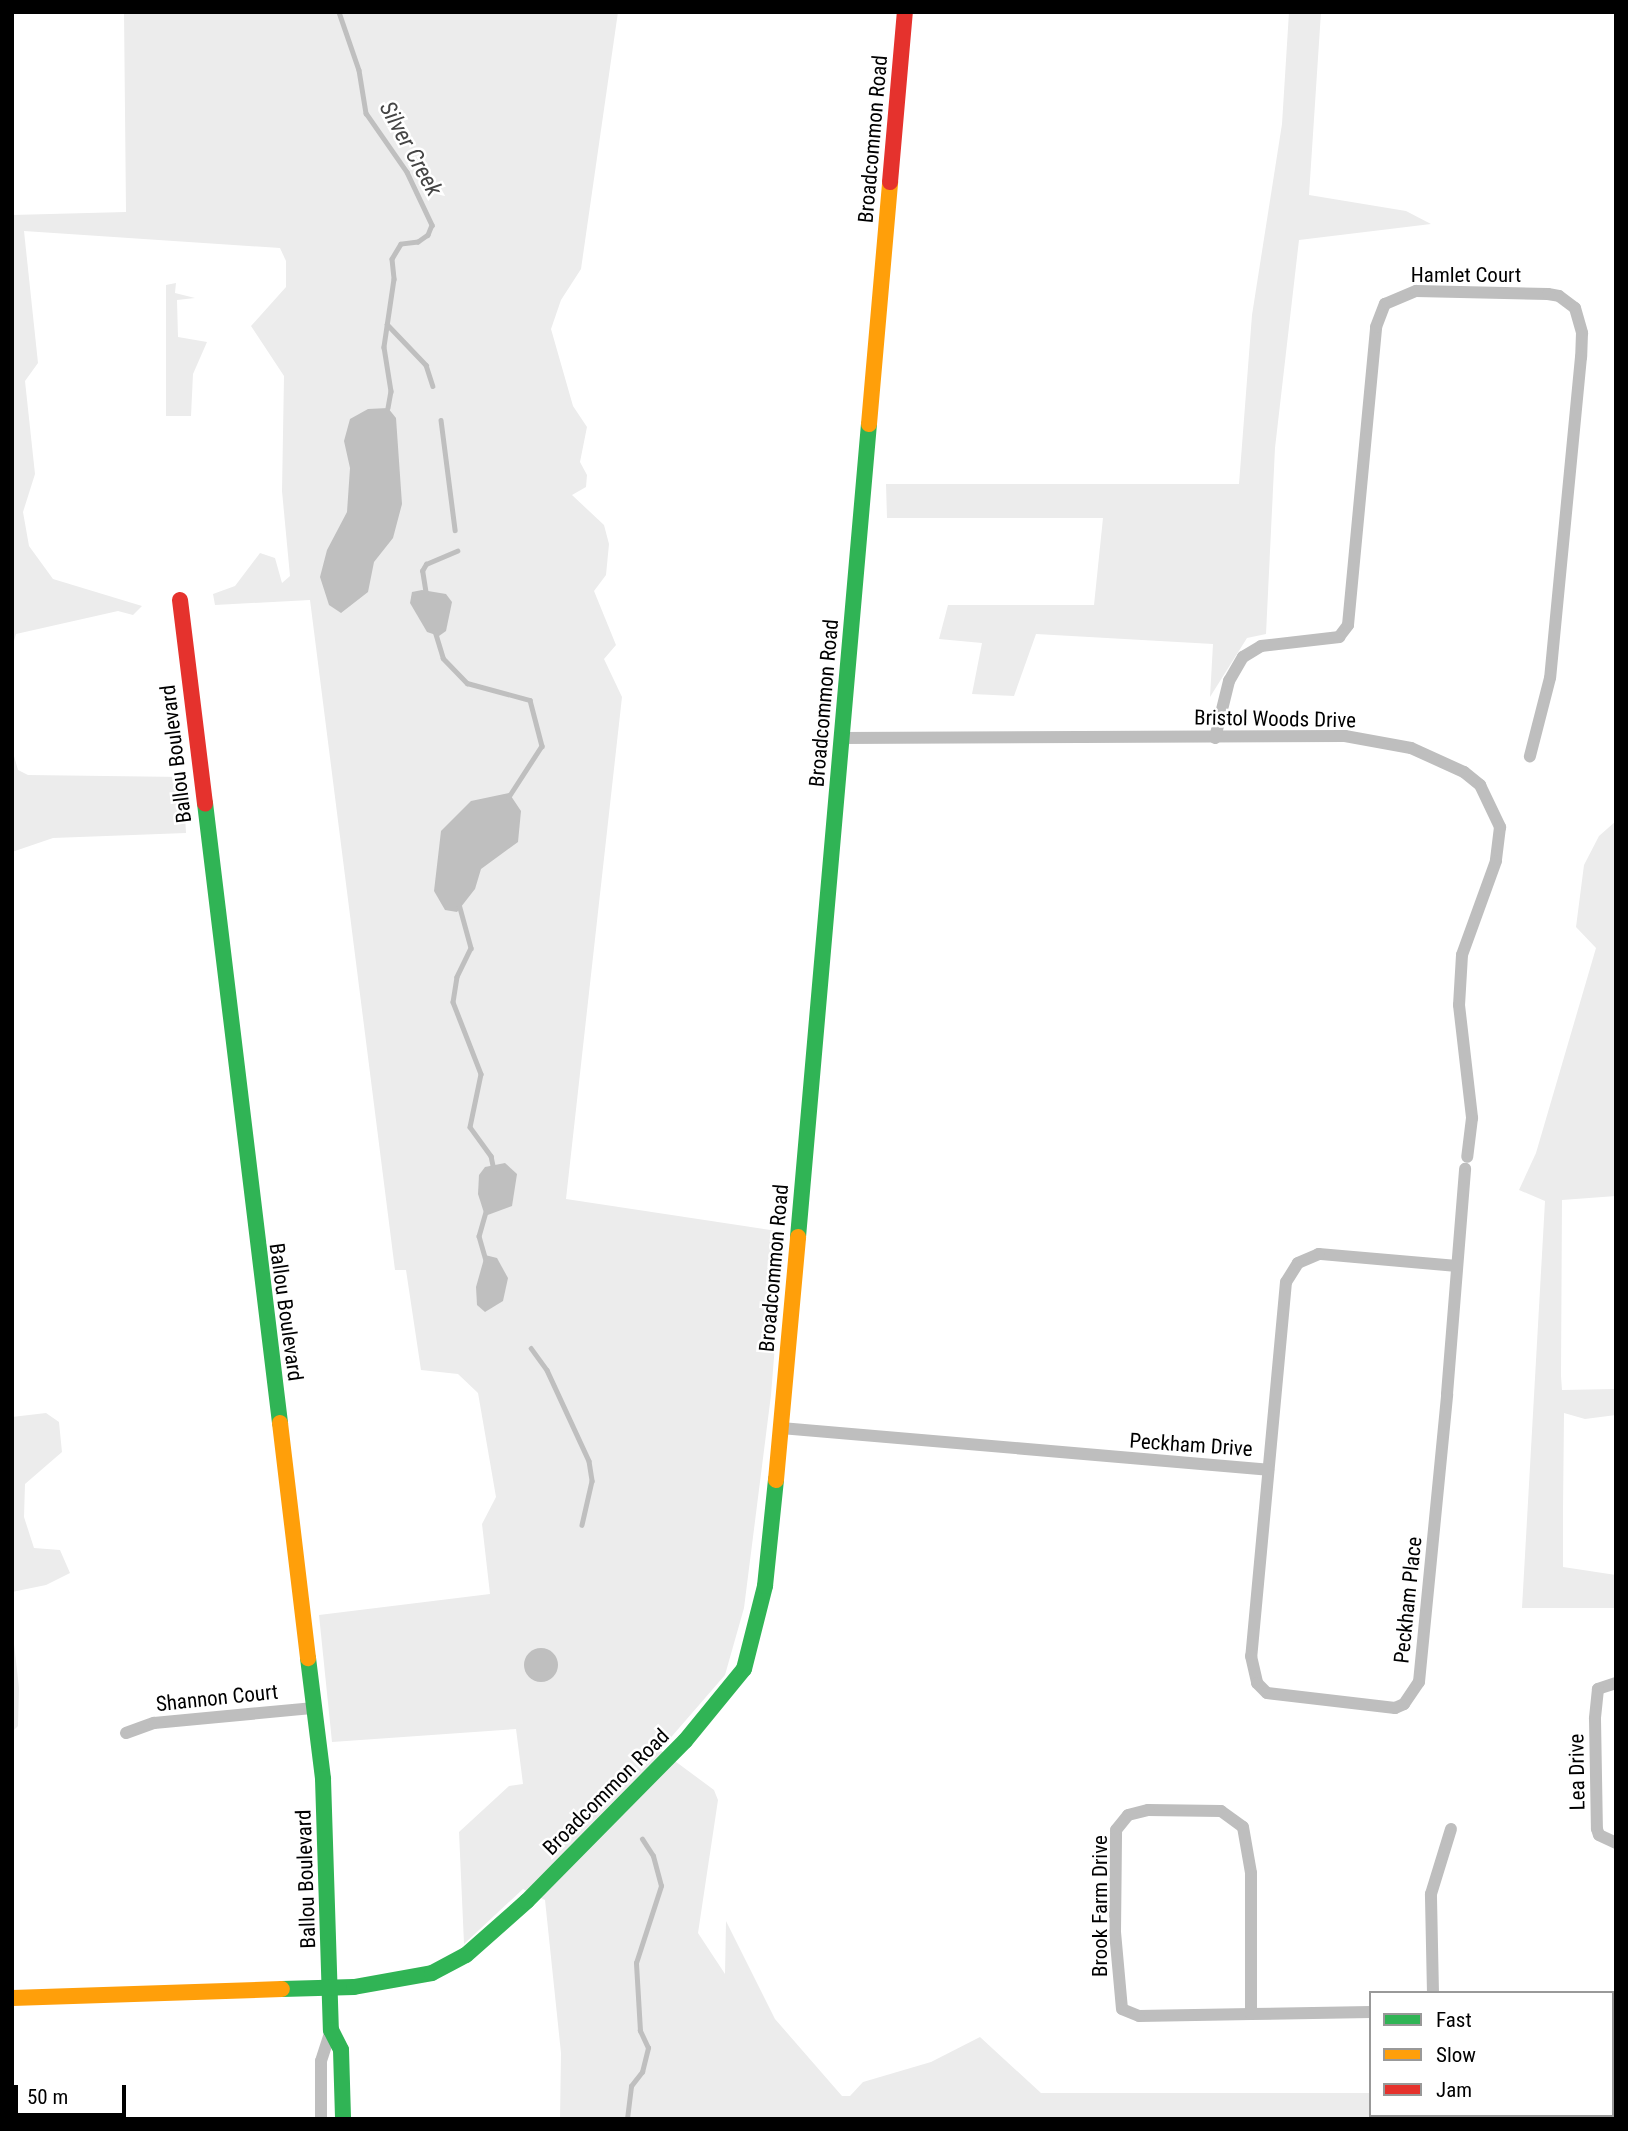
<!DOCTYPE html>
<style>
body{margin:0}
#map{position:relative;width:1628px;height:2131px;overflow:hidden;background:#fff;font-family:"Roboto Condensed",sans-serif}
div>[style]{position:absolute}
.green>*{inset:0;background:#ececec}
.water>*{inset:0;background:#bfbfbf}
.round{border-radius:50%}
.stream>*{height:4.5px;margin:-2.25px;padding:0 2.25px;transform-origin:2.25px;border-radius:2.25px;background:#bfbfbf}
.street>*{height:12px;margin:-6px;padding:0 6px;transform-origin:6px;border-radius:6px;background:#bebebe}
.fast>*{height:16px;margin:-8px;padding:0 8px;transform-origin:8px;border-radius:8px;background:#30b455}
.slow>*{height:16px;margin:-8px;padding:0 8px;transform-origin:8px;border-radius:8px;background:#ff9f0a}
.jam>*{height:16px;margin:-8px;padding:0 8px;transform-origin:8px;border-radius:8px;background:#e5322d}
span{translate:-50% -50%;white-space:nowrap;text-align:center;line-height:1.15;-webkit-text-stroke:5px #fff;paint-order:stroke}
.street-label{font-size:21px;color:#000}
.water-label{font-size:23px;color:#444;font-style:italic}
.frame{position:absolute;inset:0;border:14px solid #000;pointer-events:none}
.legend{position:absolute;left:1369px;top:1991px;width:245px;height:126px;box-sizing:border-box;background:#fff;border:2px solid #999;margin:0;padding:9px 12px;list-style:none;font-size:21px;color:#000}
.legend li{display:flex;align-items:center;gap:14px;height:35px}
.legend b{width:35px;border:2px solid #999}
.scale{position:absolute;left:14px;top:2085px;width:112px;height:32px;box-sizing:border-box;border:4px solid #000;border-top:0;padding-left:9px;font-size:21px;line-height:24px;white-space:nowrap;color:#000;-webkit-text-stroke:5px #fff;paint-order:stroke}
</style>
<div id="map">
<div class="green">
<i style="clip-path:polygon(124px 12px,618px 12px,581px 269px,561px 300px,551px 329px,573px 406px,587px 427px,580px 462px,587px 475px,586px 487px,572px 495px,604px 525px,609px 544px,606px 575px,594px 591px,616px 645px,604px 659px,622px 697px,566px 1199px,784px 1232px,771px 1395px,744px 1608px,725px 1675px,660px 1750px,714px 1790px,718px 1800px,698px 1933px,725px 1974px,726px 1921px,775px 2019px,842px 2096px,850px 2096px,863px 2082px,931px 2062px,980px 2037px,1041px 2093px,1371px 2093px,1371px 2115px,1612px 2115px,1616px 2093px,1616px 2119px,560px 2119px,561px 2053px,545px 1900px,523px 1889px,464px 1944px,459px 1832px,509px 1786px,523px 1784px,516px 1729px,332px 1742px,319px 1615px,490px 1594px,482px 1524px,496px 1497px,478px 1393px,458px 1374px,421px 1370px,406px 1270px,395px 1270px,310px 600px,215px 605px,213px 594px,235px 586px,260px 553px,275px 558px,282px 583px,290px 576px,282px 491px,284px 376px,251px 326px,286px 287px,286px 261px,280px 248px,24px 231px,38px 363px,25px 381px,35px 474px,23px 512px,29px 546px,53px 579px,142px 606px,133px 615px,118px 611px,16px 634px,12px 648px,12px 215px,126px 212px)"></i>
<i style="clip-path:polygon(1289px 12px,1321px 12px,1309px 195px,1406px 211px,1431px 224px,1299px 240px,1275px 448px,1266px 634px,1247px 638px,1210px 697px,1213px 644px,1036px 634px,1014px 696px,972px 694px,982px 643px,939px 639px,948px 605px,1094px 605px,1103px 518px,887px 518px,886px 484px,1239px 484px,1252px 315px,1282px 124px)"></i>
<i style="clip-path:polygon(176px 283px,175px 293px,195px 298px,177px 300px,178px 337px,207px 342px,193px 374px,191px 416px,166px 416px,166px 285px)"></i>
<i style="clip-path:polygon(12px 749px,18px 770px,28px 775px,183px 777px,186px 833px,53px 838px,12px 852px)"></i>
<i style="clip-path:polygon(1616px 821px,1616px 1196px,1562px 1200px,1561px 1376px,1562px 1390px,1616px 1389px,1616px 1415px,1585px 1419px,1564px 1413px,1563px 1510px,1563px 1567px,1616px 1575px,1616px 1608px,1522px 1608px,1545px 1201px,1519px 1190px,1536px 1153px,1596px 948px,1576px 927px,1584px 865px,1599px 836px)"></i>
<i style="clip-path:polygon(46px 1413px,59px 1422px,62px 1452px,25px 1484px,24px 1517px,34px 1548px,60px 1550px,70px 1573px,46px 1585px,12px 1592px,12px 1417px)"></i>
<i style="clip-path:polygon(12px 1626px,19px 1688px,18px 1726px,12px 1732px)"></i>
</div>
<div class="water">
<i style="clip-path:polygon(388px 408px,396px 418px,402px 504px,393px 538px,374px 562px,368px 592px,341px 613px,329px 605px,320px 577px,327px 550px,347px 512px,350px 468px,344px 441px,350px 419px,368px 409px)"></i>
<i style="clip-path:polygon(422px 590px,446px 594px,452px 602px,446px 631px,439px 636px,427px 632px,410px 603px,412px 592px)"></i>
<i style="clip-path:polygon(509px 793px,521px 811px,518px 842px,481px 869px,475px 889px,457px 912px,445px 910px,434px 891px,441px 831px,471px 801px)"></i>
<i style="clip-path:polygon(505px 1163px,517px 1174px,512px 1206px,485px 1216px,478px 1194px,479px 1175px,485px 1167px)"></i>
<i style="clip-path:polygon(485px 1255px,497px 1258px,508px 1278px,503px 1301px,485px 1312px,477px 1305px,476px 1287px)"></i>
<i class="round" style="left:524px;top:1648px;width:34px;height:34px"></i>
</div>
<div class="stream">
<i style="left:339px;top:12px;width:61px;rotate:71deg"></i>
<i style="left:359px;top:70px;width:44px;rotate:80.8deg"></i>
<i style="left:366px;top:113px;width:72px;rotate:55.2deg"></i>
<i style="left:407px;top:172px;width:59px;rotate:64.7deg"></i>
<i style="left:432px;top:225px;width:11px;rotate:112deg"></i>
<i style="left:428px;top:235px;width:12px;rotate:145deg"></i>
<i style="left:418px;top:242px;width:17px;rotate:173deg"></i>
<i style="left:401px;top:244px;width:17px;rotate:121deg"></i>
<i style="left:392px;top:259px;width:20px;rotate:84deg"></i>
<i style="left:394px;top:279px;width:69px;rotate:98.4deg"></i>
<i style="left:384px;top:347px;width:45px;rotate:81deg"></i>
<i style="left:391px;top:391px;width:17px;rotate:100deg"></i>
<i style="left:387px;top:324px;width:57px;rotate:46.4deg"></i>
<i style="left:426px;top:365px;width:22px;rotate:72deg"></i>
<i style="left:441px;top:420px;width:111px;rotate:82.7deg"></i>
<i style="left:426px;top:595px;width:24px;rotate:-99deg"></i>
<i style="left:422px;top:571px;width:8px;rotate:-60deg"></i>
<i style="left:426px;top:564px;width:34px;rotate:-23deg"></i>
<i style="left:435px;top:631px;width:28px;rotate:73deg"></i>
<i style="left:443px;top:658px;width:35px;rotate:46deg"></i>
<i style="left:467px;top:683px;width:65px;rotate:15.1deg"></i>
<i style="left:530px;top:700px;width:48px;rotate:75.4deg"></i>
<i style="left:542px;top:746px;width:61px;rotate:122.9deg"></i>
<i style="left:459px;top:904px;width:46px;rotate:74.7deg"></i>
<i style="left:471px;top:948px;width:32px;rotate:116deg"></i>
<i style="left:457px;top:977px;width:25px;rotate:99deg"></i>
<i style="left:453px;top:1002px;width:77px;rotate:68.7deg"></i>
<i style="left:481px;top:1074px;width:54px;rotate:101.7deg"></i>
<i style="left:470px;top:1127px;width:36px;rotate:54deg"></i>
<i style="left:491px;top:1156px;width:14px;rotate:78deg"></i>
<i style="left:486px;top:1212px;width:25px;rotate:106deg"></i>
<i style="left:479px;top:1236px;width:25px;rotate:74deg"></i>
<i style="left:531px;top:1348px;width:27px;rotate:54deg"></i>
<i style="left:547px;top:1370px;width:100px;rotate:65.2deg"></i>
<i style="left:589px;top:1461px;width:20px;rotate:81deg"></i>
<i style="left:592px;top:1481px;width:45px;rotate:102.8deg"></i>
<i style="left:627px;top:2119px;width:33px;rotate:-83deg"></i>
<i style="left:631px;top:2086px;width:18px;rotate:-52deg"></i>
<i style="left:642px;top:2072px;width:25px;rotate:-76deg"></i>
<i style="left:648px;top:2048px;width:19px;rotate:-115deg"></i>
<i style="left:640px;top:2031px;width:68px;rotate:-93.4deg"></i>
<i style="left:636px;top:1963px;width:81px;rotate:-72deg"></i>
<i style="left:661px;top:1886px;width:31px;rotate:-105deg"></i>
<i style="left:653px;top:1856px;width:20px;rotate:-123deg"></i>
</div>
<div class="street">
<i style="left:841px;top:738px;width:504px;rotate:-0.23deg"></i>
<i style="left:1345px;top:736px;width:67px;rotate:10.3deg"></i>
<i style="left:1411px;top:748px;width:58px;rotate:24.4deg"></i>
<i style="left:1464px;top:772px;width:21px;rotate:39deg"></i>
<i style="left:1480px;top:785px;width:47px;rotate:64.5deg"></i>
<i style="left:1500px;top:827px;width:34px;rotate:97deg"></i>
<i style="left:1496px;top:861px;width:100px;rotate:109.9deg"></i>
<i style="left:1462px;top:955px;width:50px;rotate:93.4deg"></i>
<i style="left:1459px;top:1005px;width:114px;rotate:83.4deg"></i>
<i style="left:1472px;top:1118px;width:39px;rotate:97deg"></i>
<i style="left:1215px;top:738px;width:59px;rotate:-76.2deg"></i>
<i style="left:1229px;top:681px;width:28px;rotate:-60deg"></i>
<i style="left:1243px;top:657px;width:21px;rotate:-31deg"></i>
<i style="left:1261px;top:646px;width:79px;rotate:-6.6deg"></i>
<i style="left:1339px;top:637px;width:15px;rotate:-53deg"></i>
<i style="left:1348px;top:625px;width:299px;rotate:-84.6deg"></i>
<i style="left:1376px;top:327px;width:25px;rotate:-69deg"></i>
<i style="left:1385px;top:304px;width:34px;rotate:-23deg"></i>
<i style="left:1416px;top:291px;width:132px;rotate:1.3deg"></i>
<i style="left:1548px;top:294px;width:11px;rotate:10deg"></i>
<i style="left:1559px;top:296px;width:20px;rotate:37deg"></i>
<i style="left:1575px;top:308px;width:26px;rotate:74deg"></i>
<i style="left:1582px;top:333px;width:24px;rotate:92deg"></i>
<i style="left:1581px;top:357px;width:322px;rotate:95.5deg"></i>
<i style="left:1550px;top:678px;width:81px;rotate:104.4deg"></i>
<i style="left:1457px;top:1266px;width:139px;rotate:-175deg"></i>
<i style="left:1319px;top:1254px;width:23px;rotate:157deg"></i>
<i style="left:1298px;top:1263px;width:22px;rotate:122deg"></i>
<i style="left:1286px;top:1282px;width:376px;rotate:95.3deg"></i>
<i style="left:1251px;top:1656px;width:28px;rotate:77deg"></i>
<i style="left:1257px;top:1683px;width:14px;rotate:45deg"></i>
<i style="left:1267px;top:1693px;width:129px;rotate:6.7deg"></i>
<i style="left:1395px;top:1708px;width:10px;rotate:-24deg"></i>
<i style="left:1404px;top:1704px;width:27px;rotate:-56deg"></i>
<i style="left:1419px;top:1682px;width:289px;rotate:-84.4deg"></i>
<i style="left:1447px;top:1394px;width:226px;rotate:-85.4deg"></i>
<i style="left:781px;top:1428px;width:489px;rotate:4.9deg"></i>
<i style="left:1616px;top:1683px;width:19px;rotate:162deg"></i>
<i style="left:1598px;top:1689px;width:30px;rotate:96deg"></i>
<i style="left:1595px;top:1719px;width:110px;rotate:89deg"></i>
<i style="left:1597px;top:1829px;width:6px;rotate:72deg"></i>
<i style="left:1599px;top:1835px;width:19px;rotate:25deg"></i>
<i style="left:126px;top:1733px;width:30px;rotate:-20deg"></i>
<i style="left:154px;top:1723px;width:161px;rotate:-5.4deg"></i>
<i style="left:1148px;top:1810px;width:73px;rotate:0.8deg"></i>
<i style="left:1221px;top:1811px;width:27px;rotate:36deg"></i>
<i style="left:1243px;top:1827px;width:47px;rotate:80.1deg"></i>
<i style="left:1251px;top:1873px;width:141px;rotate:90deg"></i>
<i style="left:1251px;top:2014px;width:112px;rotate:179deg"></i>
<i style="left:1139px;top:2016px;width:18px;rotate:-158deg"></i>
<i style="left:1122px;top:2009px;width:77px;rotate:-95.2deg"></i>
<i style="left:1115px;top:1932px;width:102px;rotate:-89.4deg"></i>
<i style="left:1116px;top:1830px;width:19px;rotate:-51deg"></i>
<i style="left:1128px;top:1815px;width:21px;rotate:-14deg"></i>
<i style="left:1433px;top:1993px;width:99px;rotate:-91.2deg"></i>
<i style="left:1431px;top:1894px;width:68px;rotate:-72.9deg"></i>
<i style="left:1612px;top:2009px;width:4px"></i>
<i style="left:1251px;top:2014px;width:120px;rotate:-1deg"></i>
<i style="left:321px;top:2119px;width:58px;rotate:-90deg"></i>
<i style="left:321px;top:2061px;width:33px;rotate:-72deg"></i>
</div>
<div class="fast">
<i style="left:205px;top:803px;width:625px;rotate:83.1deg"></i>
<i style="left:798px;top:1237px;width:816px;rotate:-85.01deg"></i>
<i style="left:308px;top:1658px;width:122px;rotate:82.9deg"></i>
<i style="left:323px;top:1779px;width:251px;rotate:88.2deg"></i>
<i style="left:331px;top:2030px;width:22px;rotate:63deg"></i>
<i style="left:341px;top:2050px;width:69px;rotate:88.3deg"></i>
<i style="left:282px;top:1989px;width:72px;rotate:-1.6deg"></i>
<i style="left:354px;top:1987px;width:79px;rotate:-10.2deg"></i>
<i style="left:432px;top:1973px;width:38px;rotate:-28deg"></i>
<i style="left:466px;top:1955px;width:81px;rotate:-41.5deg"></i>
<i style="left:527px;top:1901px;width:225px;rotate:-45.4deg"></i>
<i style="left:685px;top:1741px;width:93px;rotate:-50.7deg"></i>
<i style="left:744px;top:1669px;width:86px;rotate:-75.8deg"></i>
<i style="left:765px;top:1586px;width:107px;rotate:-84.1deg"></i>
</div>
<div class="slow">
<i style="left:869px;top:424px;width:243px;rotate:-85deg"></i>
<i style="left:280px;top:1423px;width:237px;rotate:83.2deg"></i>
<i style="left:776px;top:1480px;width:244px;rotate:-84.8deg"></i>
<i style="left:12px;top:1998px;width:270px;rotate:-1.9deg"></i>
</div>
<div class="jam">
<i style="left:890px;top:182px;width:171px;rotate:-85deg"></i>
<i style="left:180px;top:600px;width:205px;rotate:83deg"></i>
</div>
<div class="street-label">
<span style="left:873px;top:139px;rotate:-85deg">Broadcommon Road</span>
<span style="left:1466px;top:275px">Hamlet Court</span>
<span style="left:824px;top:703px;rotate:-85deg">Broadcommon Road</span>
<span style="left:1275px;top:719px;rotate:1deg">Bristol Woods Drive</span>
<span style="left:176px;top:754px;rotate:-97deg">Ballou Boulevard</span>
<span style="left:774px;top:1268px;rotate:-85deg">Broadcommon Road</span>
<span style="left:286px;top:1312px;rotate:82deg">Ballou Boulevard</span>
<span style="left:1191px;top:1445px;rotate:4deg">Peckham Drive</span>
<span style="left:1408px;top:1600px;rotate:-84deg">Peckham Place</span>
<span style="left:217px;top:1698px;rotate:-6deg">Shannon Court</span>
<span style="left:1577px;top:1772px;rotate:-91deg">Lea Drive</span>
<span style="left:606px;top:1792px;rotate:-45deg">Broadcommon Road</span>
<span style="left:306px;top:1879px;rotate:-92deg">Ballou Boulevard</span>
<span style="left:1100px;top:1906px;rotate:-90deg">Brook Farm Drive</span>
</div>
<div class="water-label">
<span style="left:410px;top:149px;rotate:61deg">Silver Creek</span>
</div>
<div class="frame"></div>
<ul class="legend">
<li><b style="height:9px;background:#30b455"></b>Fast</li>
<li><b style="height:9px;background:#ff9f0a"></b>Slow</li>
<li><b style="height:9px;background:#e5322d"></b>Jam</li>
</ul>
<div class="scale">50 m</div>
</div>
